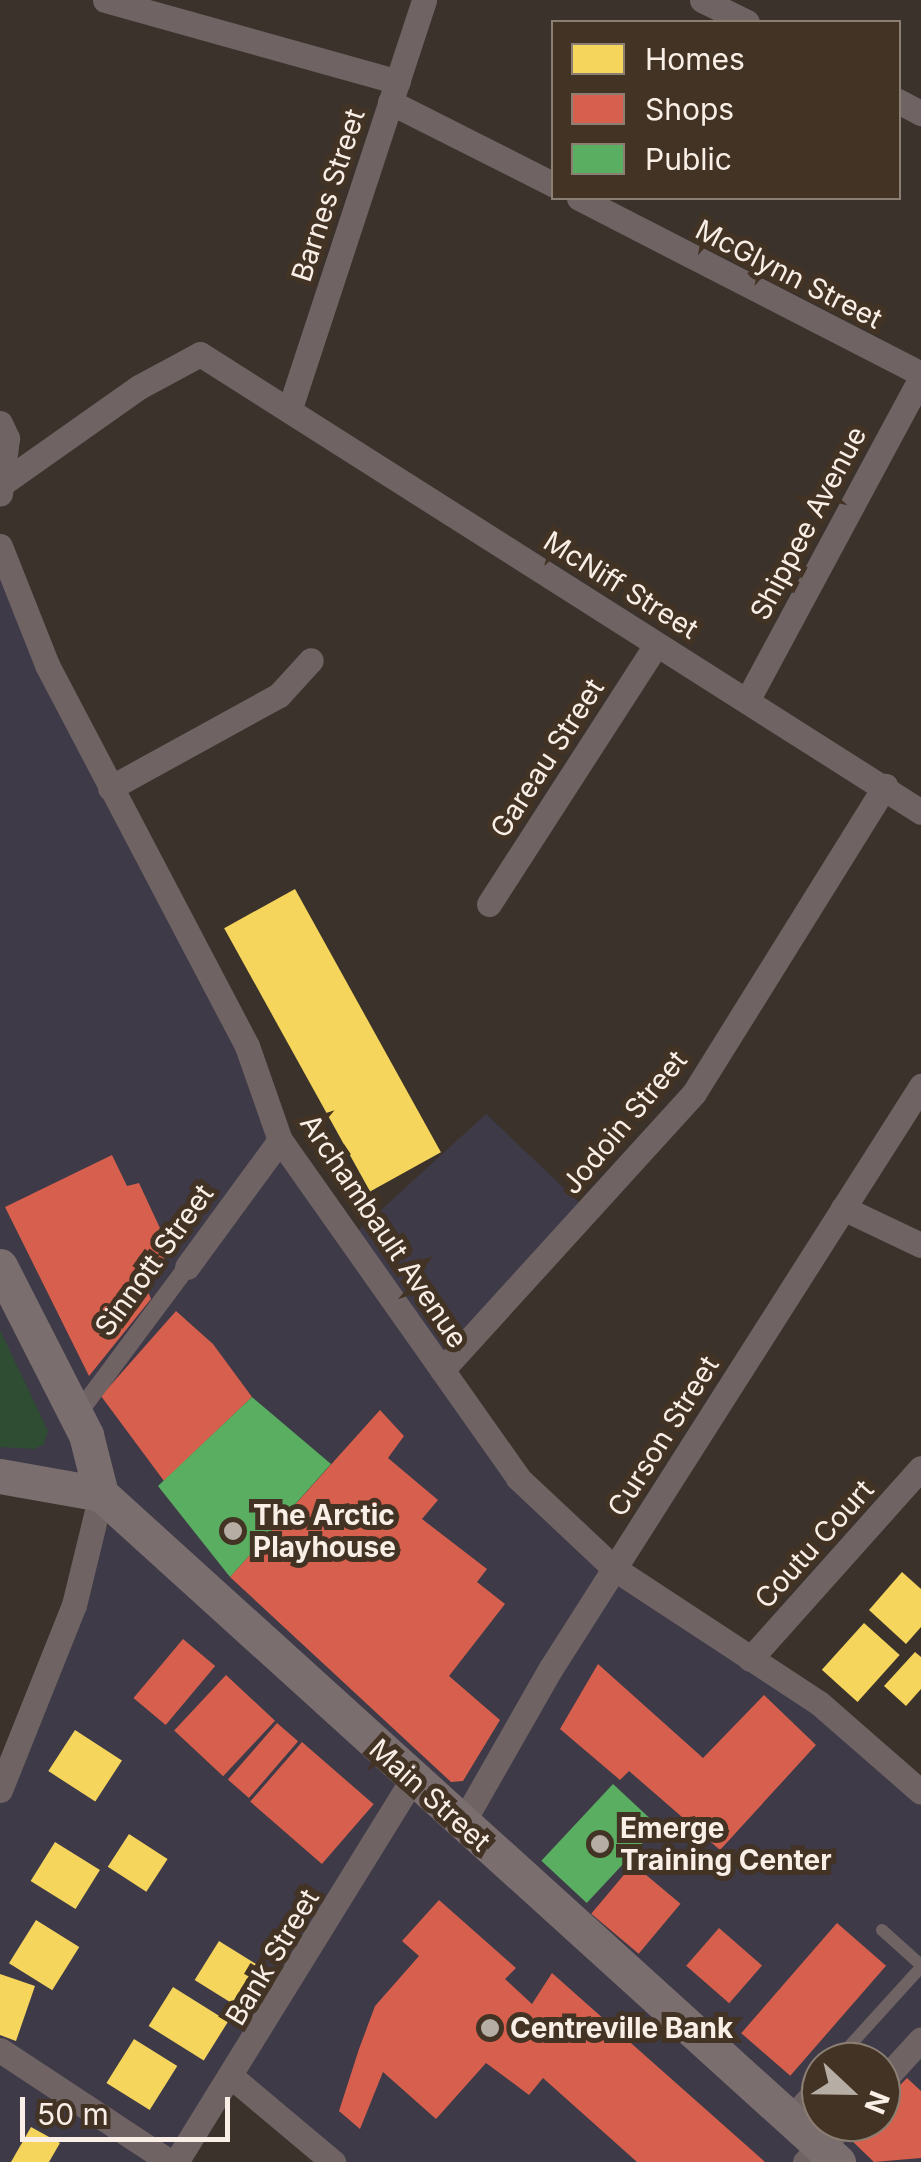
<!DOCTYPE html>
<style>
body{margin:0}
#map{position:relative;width:921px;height:2162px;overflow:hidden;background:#3b332b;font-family:Inter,sans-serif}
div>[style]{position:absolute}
.commercial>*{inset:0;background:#3e3a48}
.green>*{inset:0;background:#2f4d33}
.homes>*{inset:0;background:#f6d55c;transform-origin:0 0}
.shops>*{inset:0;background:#d6604d;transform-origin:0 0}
.public>*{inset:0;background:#5aae61;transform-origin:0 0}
.service>*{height:12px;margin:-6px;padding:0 6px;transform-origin:6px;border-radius:6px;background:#6f6363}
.pedestrian>*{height:18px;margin:-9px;padding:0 9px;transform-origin:9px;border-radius:9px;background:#6f6363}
.minor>*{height:25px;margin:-12.5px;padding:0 12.5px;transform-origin:12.5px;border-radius:12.5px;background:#6f6363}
.secondary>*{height:35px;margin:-17.5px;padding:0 17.5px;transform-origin:17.5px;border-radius:17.5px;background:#7b6e6e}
.dots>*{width:28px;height:28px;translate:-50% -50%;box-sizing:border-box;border:5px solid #423324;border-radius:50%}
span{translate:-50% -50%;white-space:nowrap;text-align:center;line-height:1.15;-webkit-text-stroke:10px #423324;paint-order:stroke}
.street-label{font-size:28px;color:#f9efe6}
.poi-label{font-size:28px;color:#f9efe6;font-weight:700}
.left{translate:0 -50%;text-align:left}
.legend{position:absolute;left:551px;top:20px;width:350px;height:180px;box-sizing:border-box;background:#423324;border:2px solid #8b7e72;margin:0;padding:12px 18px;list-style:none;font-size:30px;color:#f9efe6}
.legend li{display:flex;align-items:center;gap:20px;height:50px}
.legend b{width:50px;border:2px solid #8b7e72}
.north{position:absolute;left:801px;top:2042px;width:100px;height:100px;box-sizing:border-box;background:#423324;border:2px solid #8b7e72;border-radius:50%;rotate:112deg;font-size:28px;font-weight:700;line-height:40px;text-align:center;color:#f9efe6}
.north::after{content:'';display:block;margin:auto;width:35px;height:45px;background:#b6ada5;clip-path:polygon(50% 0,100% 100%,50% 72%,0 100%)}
.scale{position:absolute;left:20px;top:2097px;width:210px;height:45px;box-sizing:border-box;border:5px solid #f9efe6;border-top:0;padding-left:12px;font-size:30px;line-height:35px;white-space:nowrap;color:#f9efe6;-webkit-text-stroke:8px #423324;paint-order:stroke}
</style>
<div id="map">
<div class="commercial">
<i style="clip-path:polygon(evenodd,0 545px,281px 1132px,356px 1233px,486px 1114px,590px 1213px,443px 1373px,534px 1496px,846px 1724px,921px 1794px,921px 2162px,330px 2162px,230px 2084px,178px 2162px,0 2162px,0 1799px,56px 1638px,115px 1510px,0 1478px,0 545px,821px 2062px,881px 2062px,881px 2122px,821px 2122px,821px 2062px)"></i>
</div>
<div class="green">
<i style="clip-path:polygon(0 1330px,48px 1431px,43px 1445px,34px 1449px,0 1447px)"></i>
</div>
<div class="homes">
<i style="left:295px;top:889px;width:301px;height:81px;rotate:61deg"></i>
<i style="clip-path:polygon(902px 1572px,921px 1589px,921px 1627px,906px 1644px,869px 1610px)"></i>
<i style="left:864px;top:1623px;width:48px;height:63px;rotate:42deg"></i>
<i style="clip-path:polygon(915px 1652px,921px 1657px,921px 1689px,906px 1706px,884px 1686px)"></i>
<i style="left:75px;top:1730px;width:56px;height:49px;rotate:33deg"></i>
<i style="left:129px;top:1834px;width:46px;height:39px;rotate:33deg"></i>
<i style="left:55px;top:1842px;width:53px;height:46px;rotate:32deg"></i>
<i style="left:36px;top:1920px;width:51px;height:51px;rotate:32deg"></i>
<i style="left:219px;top:1941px;width:44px;height:46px;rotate:32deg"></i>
<i style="clip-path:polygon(0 1974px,35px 1986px,16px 2041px,0 2035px)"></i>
<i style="left:173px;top:1987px;width:65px;height:46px;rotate:32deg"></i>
<i style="left:134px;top:2039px;width:51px;height:52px;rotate:32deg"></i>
<i style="clip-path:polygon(31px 2127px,60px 2143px,49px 2162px,11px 2162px)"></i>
</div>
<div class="shops">
<i style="clip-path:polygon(112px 1155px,127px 1186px,139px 1183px,172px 1254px,140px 1272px,151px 1299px,89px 1376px,5px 1207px)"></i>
<i style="clip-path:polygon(176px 1311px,213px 1344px,252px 1397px,164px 1481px,101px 1396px)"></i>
<i style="clip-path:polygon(380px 1410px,404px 1436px,388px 1458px,438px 1500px,422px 1519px,487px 1569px,477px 1582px,505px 1604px,449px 1676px,500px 1720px,463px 1781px,451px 1782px,230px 1577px)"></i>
<i style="left:183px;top:1639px;width:42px;height:77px;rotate:40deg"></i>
<i style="clip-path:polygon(598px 1664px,703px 1758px,764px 1695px,816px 1745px,720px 1850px,629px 1771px,620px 1780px,560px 1729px)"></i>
<i style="left:226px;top:1675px;width:67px;height:76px;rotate:43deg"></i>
<i style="left:277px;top:1723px;width:28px;height:75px;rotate:41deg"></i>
<i style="left:302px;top:1742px;width:95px;height:79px;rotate:41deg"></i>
<i style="left:633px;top:1864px;width:62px;height:65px;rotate:40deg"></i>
<i style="clip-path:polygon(439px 1900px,516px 1968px,505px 1979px,532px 2004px,552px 1973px,765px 2162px,637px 2162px,543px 2078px,529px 2095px,486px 2063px,436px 2119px,383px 2072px,360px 2129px,339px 2111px,359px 2049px,375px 2006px,419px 1956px,402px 1941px)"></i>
<i style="left:837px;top:1923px;width:65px;height:146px;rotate:41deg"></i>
<i style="left:719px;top:1928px;width:57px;height:50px;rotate:41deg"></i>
<i style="clip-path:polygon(907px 2078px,921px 2091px,921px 2158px,874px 2162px,849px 2138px,864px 2122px,881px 2122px,881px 2105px)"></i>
</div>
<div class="public">
<i style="clip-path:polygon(252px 1397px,331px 1464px,230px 1577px,158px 1486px)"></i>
<i style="left:613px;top:1784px;width:62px;height:105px;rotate:43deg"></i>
</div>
<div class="service">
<i style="left:882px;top:1930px;width:52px;rotate:41.9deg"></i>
<i style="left:835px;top:2062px;width:128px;rotate:-47.8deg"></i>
<i style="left:788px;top:2113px;width:49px;rotate:-47.5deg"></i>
</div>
<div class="pedestrian">
<i style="left:76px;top:1416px;width:186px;rotate:-53.3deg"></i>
</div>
<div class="minor">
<i style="left:105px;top:0;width:304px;rotate:15.6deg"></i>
<i style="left:702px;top:0;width:50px;rotate:26.1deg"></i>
<i style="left:898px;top:101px;width:26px;rotate:28deg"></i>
<i style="left:390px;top:102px;width:184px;rotate:26.8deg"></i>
<i style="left:579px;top:198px;width:385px;rotate:27.2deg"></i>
<i style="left:290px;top:408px;width:429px;rotate:-71.8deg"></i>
<i style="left:0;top:423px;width:17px;rotate:65deg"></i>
<i style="left:7px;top:438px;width:56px;rotate:97.1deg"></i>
<i style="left:0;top:485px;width:170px;rotate:-35.2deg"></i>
<i style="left:139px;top:387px;width:69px;rotate:-28.4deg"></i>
<i style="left:200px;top:354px;width:854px;rotate:32.42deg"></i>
<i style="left:0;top:546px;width:128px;rotate:68.4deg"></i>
<i style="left:47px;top:665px;width:430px;rotate:62.3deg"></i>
<i style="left:247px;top:1046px;width:100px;rotate:70.7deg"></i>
<i style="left:280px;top:1140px;width:413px;rotate:54.8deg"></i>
<i style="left:518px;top:1478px;width:133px;rotate:43.2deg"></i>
<i style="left:615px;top:1569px;width:244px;rotate:33.3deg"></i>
<i style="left:819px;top:1703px;width:135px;rotate:41.1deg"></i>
<i style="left:749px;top:697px;width:363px;rotate:-61.7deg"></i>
<i style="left:110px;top:788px;width:193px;rotate:-28.8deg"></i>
<i style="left:279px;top:695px;width:47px;rotate:-47.6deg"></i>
<i style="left:489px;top:904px;width:308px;rotate:-57.2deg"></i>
<i style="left:843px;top:1208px;width:86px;rotate:25.4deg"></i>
<i style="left:187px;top:1267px;width:157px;rotate:-53.8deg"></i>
<i style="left:442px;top:1370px;width:374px;rotate:-47.7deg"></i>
<i style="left:694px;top:1093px;width:362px;rotate:-58.1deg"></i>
<i style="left:750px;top:1659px;width:256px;rotate:-48.2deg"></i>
<i style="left:0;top:1790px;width:199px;rotate:-68.2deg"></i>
<i style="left:74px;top:1605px;width:114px;rotate:-76.3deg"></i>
<i style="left:463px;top:1822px;width:177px;rotate:-60.3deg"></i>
<i style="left:551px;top:1668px;width:690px;rotate:-57.55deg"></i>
<i style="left:0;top:2050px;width:204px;rotate:33.4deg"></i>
<i style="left:233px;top:2078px;width:131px;rotate:40deg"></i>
<i style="left:881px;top:2083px;width:59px;rotate:-47.7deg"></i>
<i style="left:176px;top:2162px;width:450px;rotate:-58.3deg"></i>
<i style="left:805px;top:2162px;width:57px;rotate:-44.3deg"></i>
</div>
<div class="secondary">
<i style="left:0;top:1266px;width:190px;rotate:63deg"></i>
<i style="left:86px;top:1435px;width:61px;rotate:75.7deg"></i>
<i style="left:0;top:1476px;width:103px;rotate:10.1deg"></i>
<i style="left:101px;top:1494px;width:995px;rotate:42.19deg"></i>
</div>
<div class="dots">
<i style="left:233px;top:1531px;background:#b6ada5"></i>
<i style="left:600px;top:1844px;background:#b6ada5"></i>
<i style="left:490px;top:2028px;background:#b6ada5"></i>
</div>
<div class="street-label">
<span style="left:328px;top:195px;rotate:-72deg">Barnes Street</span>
<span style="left:789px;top:274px;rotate:27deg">McGlynn Street</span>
<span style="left:808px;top:523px;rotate:-62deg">Shippee Avenue</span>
<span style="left:621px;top:585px;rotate:32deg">McNiff Street</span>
<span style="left:547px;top:758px;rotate:-57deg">Gareau Street</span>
<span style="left:624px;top:1122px;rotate:-50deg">Jodoin Street</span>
<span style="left:384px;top:1231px;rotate:56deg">Archambault Avenue</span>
<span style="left:154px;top:1260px;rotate:-54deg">Sinnott Street</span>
<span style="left:663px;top:1436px;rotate:-58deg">Curson Street</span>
<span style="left:814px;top:1544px;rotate:-48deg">Coutu Court</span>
<span style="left:430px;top:1795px;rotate:42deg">Main Street</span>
<span style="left:272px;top:1957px;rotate:-59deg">Bank Street</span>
</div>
<div class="poi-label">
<span class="left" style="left:253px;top:1531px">The Arctic<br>Playhouse</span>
<span class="left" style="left:620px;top:1844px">Emerge<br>Training Center</span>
<span class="left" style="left:510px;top:2028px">Centreville Bank</span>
</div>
<ul class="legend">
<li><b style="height:28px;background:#f6d55c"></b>Homes</li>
<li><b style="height:28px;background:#d6604d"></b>Shops</li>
<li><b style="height:28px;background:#5aae61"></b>Public</li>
</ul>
<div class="north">N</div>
<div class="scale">50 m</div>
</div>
